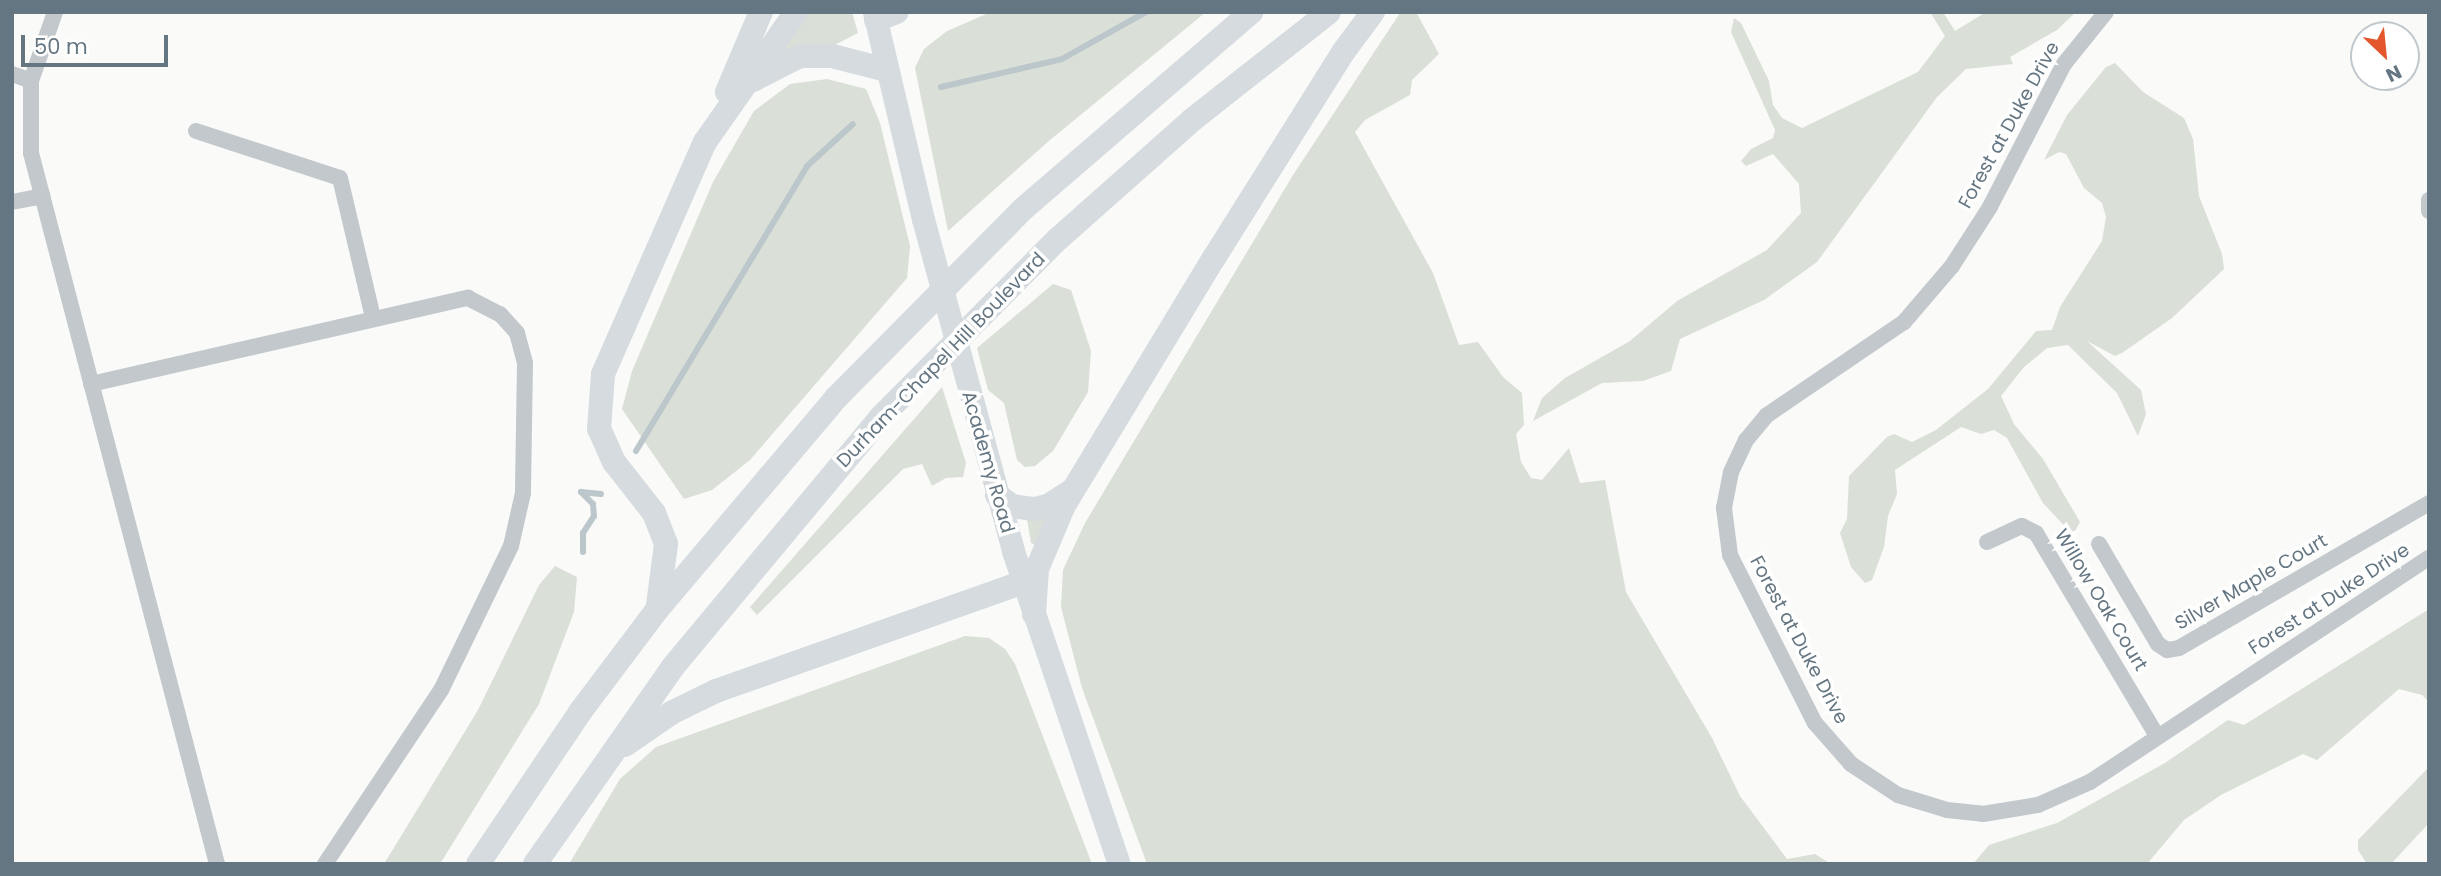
<!DOCTYPE html>
<style>
body{margin:0}
#map{position:relative;width:2441px;height:876px;overflow:hidden;background:#fafaf8;font-family:Poppins,sans-serif}
div>[style]{position:absolute}
.green>*{inset:0;background:#dadfd7}
.stream>*{height:6px;margin:-3px;padding:0 3px;transform-origin:3px;border-radius:3px;background:#bbc7cb}
.minor>*{height:16px;margin:-8px;padding:0 8px;transform-origin:8px;border-radius:8px;background:#c3c8cc}
.secondary>*{height:23px;margin:-11.5px;padding:0 11.5px;transform-origin:11.5px;border-radius:11.5px;background:#d6dbdf}
.primary>*{height:24px;margin:-12px;padding:0 12px;transform-origin:12px;border-radius:12px;background:#d6dbdf}
span{translate:-50% -50%;white-space:nowrap;text-align:center;line-height:1.15;-webkit-text-stroke:7px #fff;paint-order:stroke}
.street-label{font-size:19px;color:#657683}
.frame{position:absolute;inset:0;border:14px solid #657683;pointer-events:none}
.north{position:absolute;left:2350px;top:21px;width:70px;height:70px;box-sizing:border-box;background:#fff;border:2px solid #c1c8cd;border-radius:50%;rotate:154deg;font-size:19px;font-weight:700;line-height:28px;text-align:center;color:#657683}
.north::after{content:'';display:block;margin:auto;width:24px;height:32px;background:#e4572e;clip-path:polygon(50% 0,100% 100%,50% 72%,0 100%)}
.scale{position:absolute;left:21px;top:35px;width:147px;height:32px;box-sizing:border-box;border:4px solid #657683;border-top:0;padding-left:9px;font-size:21px;line-height:24px;white-space:nowrap;color:#657683;-webkit-text-stroke:5px #fff;paint-order:stroke}
</style>
<div id="map">
<div class="green">
<i style="clip-path:polygon(807px 12px,852px 12px,858px 33px,829px 48px,786px 55px,777px 49px)"></i>
<i style="clip-path:polygon(991px 12px,1206px 12px,1050px 140px,948px 231px,915px 68px,924px 49px,947px 31px)"></i>
<i style="clip-path:polygon(1416px 12px,1439px 54px,1412px 80px,1410px 95px,1365px 120px,1355px 132px,1433px 273px,1459px 345px,1478px 342px,1503px 377px,1522px 393px,1524px 425px,1516px 434px,1521px 462px,1531px 478px,1542px 480px,1569px 448px,1580px 483px,1605px 480px,1626px 592px,1712px 738px,1740px 796px,1787px 859px,1815px 854px,1831px 864px,1147px 864px,1082px 688px,1061px 607px,1063px 570px,1085px 523px,1293px 175px,1400px 13px)"></i>
<i style="clip-path:polygon(1930px 12px,1943px 12px,1955px 31px,1986px 12px,2076px 12px,2057px 30px,2010px 57px,2013px 64px,1966px 69px,1937px 97px,1817px 262px,1764px 300px,1680px 339px,1671px 371px,1643px 381px,1602px 383px,1533px 421px,1542px 398px,1565px 378px,1630px 341px,1677px 301px,1767px 250px,1801px 213px,1799px 184px,1773px 154px,1746px 166px,1741px 161px,1751px 149px,1773px 138px,1775px 130px,1731px 32px,1734px 18px,1741px 23px,1769px 81px,1773px 105px,1782px 118px,1802px 128px,1918px 72px,1945px 36px)"></i>
<i style="clip-path:polygon(2115px 63px,2143px 92px,2184px 118px,2193px 139px,2199px 196px,2222px 254px,2224px 269px,2172px 318px,2122px 353px,2115px 356px,2087px 341px,2141px 390px,2146px 414px,2138px 436px,2117px 393px,2068px 345px,2047px 348px,2024px 367px,2001px 396px,2014px 424px,2043px 459px,2080px 522px,2073px 535px,2043px 503px,2007px 438px,1994px 430px,1981px 434px,1961px 427px,1895px 470px,1897px 494px,1888px 516px,1884px 547px,1872px 580px,1865px 583px,1851px 567px,1840px 533px,1847px 519px,1849px 476px,1887px 437px,1894px 434px,1912px 442px,1936px 430px,1988px 389px,2036px 331px,2052px 330px,2060px 307px,2102px 241px,2106px 217px,2102px 203px,2084px 188px,2066px 154px,2059px 152px,2044px 160px,2067px 115px,2106px 67px)"></i>
<i style="clip-path:polygon(827px 79px,866px 89px,880px 123px,910px 246px,907px 278px,750px 460px,712px 490px,684px 499px,622px 409px,632px 371px,713px 182px,754px 111px,790px 84px)"></i>
<i style="clip-path:polygon(1053px 284px,1071px 290px,1091px 351px,1088px 392px,1053px 451px,1035px 466px,1025px 467px,1017px 460px,1004px 403px,988px 390px,977px 348px)"></i>
<i style="clip-path:polygon(942px 387px,966px 463px,963px 477px,946px 478px,932px 486px,922px 464px,903px 469px,757px 615px,750px 607px)"></i>
<i style="clip-path:polygon(1047px 516px,1036px 545px,1031px 543px,1027px 519px)"></i>
<i style="clip-path:polygon(555px 566px,577px 577px,574px 612px,539px 704px,440px 864px,384px 864px,478px 710px,539px 585px)"></i>
<i style="clip-path:polygon(2429px 609px,2429px 702px,2422px 695px,2399px 689px,2317px 760px,2303px 754px,2221px 795px,2184px 820px,2147px 864px,1973px 864px,1989px 845px,2057px 823px,2165px 763px,2228px 720px,2244px 725px)"></i>
<i style="clip-path:polygon(965px 636px,989px 638px,1005px 649px,1015px 664px,1092px 864px,569px 864px,620px 779px,656px 747px)"></i>
<i style="clip-path:polygon(2429px 767px,2429px 823px,2391px 864px,2367px 864px,2358px 850px,2358px 840px)"></i>
</div>
<div class="stream">
<i style="left:941px;top:87px;width:124px;rotate:-13deg"></i>
<i style="left:1062px;top:59px;width:96px;rotate:-29.2deg"></i>
<i style="left:636px;top:451px;width:332px;rotate:-59deg"></i>
<i style="left:807px;top:166px;width:62px;rotate:-42.4deg"></i>
<i style="left:583px;top:552px;width:19px;rotate:-90deg"></i>
<i style="left:583px;top:533px;width:20px;rotate:-57deg"></i>
<i style="left:594px;top:516px;width:12px;rotate:-95deg"></i>
<i style="left:593px;top:504px;width:17px;rotate:-135deg"></i>
<i style="left:581px;top:492px;width:20px;rotate:6deg"></i>
</div>
<div class="minor">
<i style="left:55px;top:12px;width:73px;rotate:109.2deg"></i>
<i style="left:31px;top:81px;width:72px;rotate:90deg"></i>
<i style="left:31px;top:153px;width:735px;rotate:75.34deg"></i>
<i style="left:2106px;top:12px;width:67px;rotate:128.9deg"></i>
<i style="left:2064px;top:64px;width:161px;rotate:117.4deg"></i>
<i style="left:1990px;top:207px;width:70px;rotate:122.8deg"></i>
<i style="left:1952px;top:266px;width:74px;rotate:130.6deg"></i>
<i style="left:1904px;top:322px;width:166px;rotate:145.8deg"></i>
<i style="left:1767px;top:415px;width:33px;rotate:130deg"></i>
<i style="left:1746px;top:440px;width:35px;rotate:115deg"></i>
<i style="left:1731px;top:472px;width:37px;rotate:101deg"></i>
<i style="left:1724px;top:508px;width:47px;rotate:82.7deg"></i>
<i style="left:1730px;top:555px;width:188px;rotate:63.2deg"></i>
<i style="left:1815px;top:723px;width:55px;rotate:48.7deg"></i>
<i style="left:1851px;top:764px;width:56px;rotate:33.4deg"></i>
<i style="left:1898px;top:795px;width:51px;rotate:17deg"></i>
<i style="left:1947px;top:810px;width:36px;rotate:6deg"></i>
<i style="left:1983px;top:814px;width:56px;rotate:-9.3deg"></i>
<i style="left:2038px;top:805px;width:57px;rotate:-23.9deg"></i>
<i style="left:2090px;top:782px;width:406px;rotate:-33.5deg"></i>
<i style="left:12px;top:74px;width:20px;rotate:20deg"></i>
<i style="left:196px;top:131px;width:151px;rotate:18.1deg"></i>
<i style="left:340px;top:178px;width:144px;rotate:76.7deg"></i>
<i style="left:2429px;top:200px;width:11px;rotate:90deg"></i>
<i style="left:12px;top:202px;width:31px;rotate:-11deg"></i>
<i style="left:91px;top:384px;width:387px;rotate:-12.9deg"></i>
<i style="left:468px;top:298px;width:36px;rotate:27deg"></i>
<i style="left:500px;top:314px;width:25px;rotate:48deg"></i>
<i style="left:517px;top:333px;width:31px;rotate:75deg"></i>
<i style="left:525px;top:363px;width:130px;rotate:90.9deg"></i>
<i style="left:523px;top:493px;width:54px;rotate:102.8deg"></i>
<i style="left:511px;top:546px;width:160px;rotate:115.9deg"></i>
<i style="left:441px;top:690px;width:209px;rotate:123.7deg"></i>
<i style="left:1987px;top:542px;width:38px;rotate:-25deg"></i>
<i style="left:2022px;top:526px;width:16px;rotate:27deg"></i>
<i style="left:2036px;top:533px;width:236px;rotate:59.2deg"></i>
<i style="left:2099px;top:544px;width:116px;rotate:59.5deg"></i>
<i style="left:2158px;top:644px;width:11px;rotate:34deg"></i>
<i style="left:2167px;top:650px;width:12px;rotate:-9deg"></i>
<i style="left:2179px;top:648px;width:289px;rotate:-30.1deg"></i>
</div>
<div class="secondary">
<i style="left:874px;top:12px;width:213px;rotate:76.7deg"></i>
<i style="left:923px;top:219px;width:344px;rotate:74.8deg"></i>
<i style="left:1013px;top:551px;width:330px;rotate:71.3deg"></i>
</div>
<div class="primary">
<i style="left:876px;top:20px;width:22px;rotate:-21deg"></i>
<i style="left:753px;top:80px;width:53px;rotate:-27.1deg"></i>
<i style="left:800px;top:56px;width:32px"></i>
<i style="left:832px;top:56px;width:57px;rotate:14.3deg"></i>
<i style="left:727px;top:92px;width:87px;rotate:-67deg"></i>
<i style="left:997px;top:495px;width:19px;rotate:36deg"></i>
<i style="left:1012px;top:506px;width:22px;rotate:8deg"></i>
<i style="left:1034px;top:509px;width:14px;rotate:-12deg"></i>
<i style="left:1048px;top:506px;width:27px;rotate:-33deg"></i>
<i style="left:658px;top:605px;width:62px;rotate:-82.5deg"></i>
<i style="left:666px;top:544px;width:33px;rotate:-111deg"></i>
<i style="left:654px;top:513px;width:65px;rotate:-128.1deg"></i>
<i style="left:614px;top:462px;width:36px;rotate:-114deg"></i>
<i style="left:599px;top:429px;width:55px;rotate:-85.8deg"></i>
<i style="left:603px;top:374px;width:253px;rotate:-66.3deg"></i>
<i style="left:705px;top:142px;width:159px;rotate:-55deg"></i>
<i style="left:1034px;top:614px;width:45px;rotate:-86.2deg"></i>
<i style="left:1037px;top:569px;width:67px;rotate:-67.2deg"></i>
<i style="left:1063px;top:507px;width:291px;rotate:-58.8deg"></i>
<i style="left:1214px;top:258px;width:244px;rotate:-57.9deg"></i>
<i style="left:1344px;top:51px;width:49px;rotate:-53.4deg"></i>
<i style="left:625px;top:745px;width:56px;rotate:-34.8deg"></i>
<i style="left:671px;top:713px;width:50px;rotate:-26.1deg"></i>
<i style="left:716px;top:691px;width:326px;rotate:-19.5deg"></i>
<i style="left:478px;top:864px;width:183px;rotate:-56.1deg"></i>
<i style="left:580px;top:712px;width:126px;rotate:-53deg"></i>
<i style="left:656px;top:611px;width:279px;rotate:-49.8deg"></i>
<i style="left:836px;top:398px;width:264px;rotate:-45.3deg"></i>
<i style="left:1022px;top:210px;width:303px;rotate:-40.8deg"></i>
<i style="left:535px;top:864px;width:239px;rotate:-55deg"></i>
<i style="left:672px;top:668px;width:327px;rotate:-50.2deg"></i>
<i style="left:881px;top:417px;width:251px;rotate:-45.2deg"></i>
<i style="left:1058px;top:239px;width:179px;rotate:-41.6deg"></i>
<i style="left:1192px;top:120px;width:174px;rotate:-38.2deg"></i>
</div>
<div class="street-label">
<span style="left:2009px;top:125px;rotate:-61deg">Forest at Duke Drive</span>
<span style="left:941px;top:360px;rotate:-46deg">Durham-Chapel Hill Boulevard</span>
<span style="left:988px;top:462px;rotate:74deg">Academy Road</span>
<span style="left:2251px;top:582px;rotate:-30deg">Silver Maple Court</span>
<span style="left:2329px;top:599px;rotate:-33deg">Forest at Duke Drive</span>
<span style="left:2101px;top:600px;rotate:59deg">Willow Oak Court</span>
<span style="left:1799px;top:640px;rotate:62deg">Forest at Duke Drive</span>
</div>
<div class="frame"></div>
<div class="north">N</div>
<div class="scale">50 m</div>
</div>
